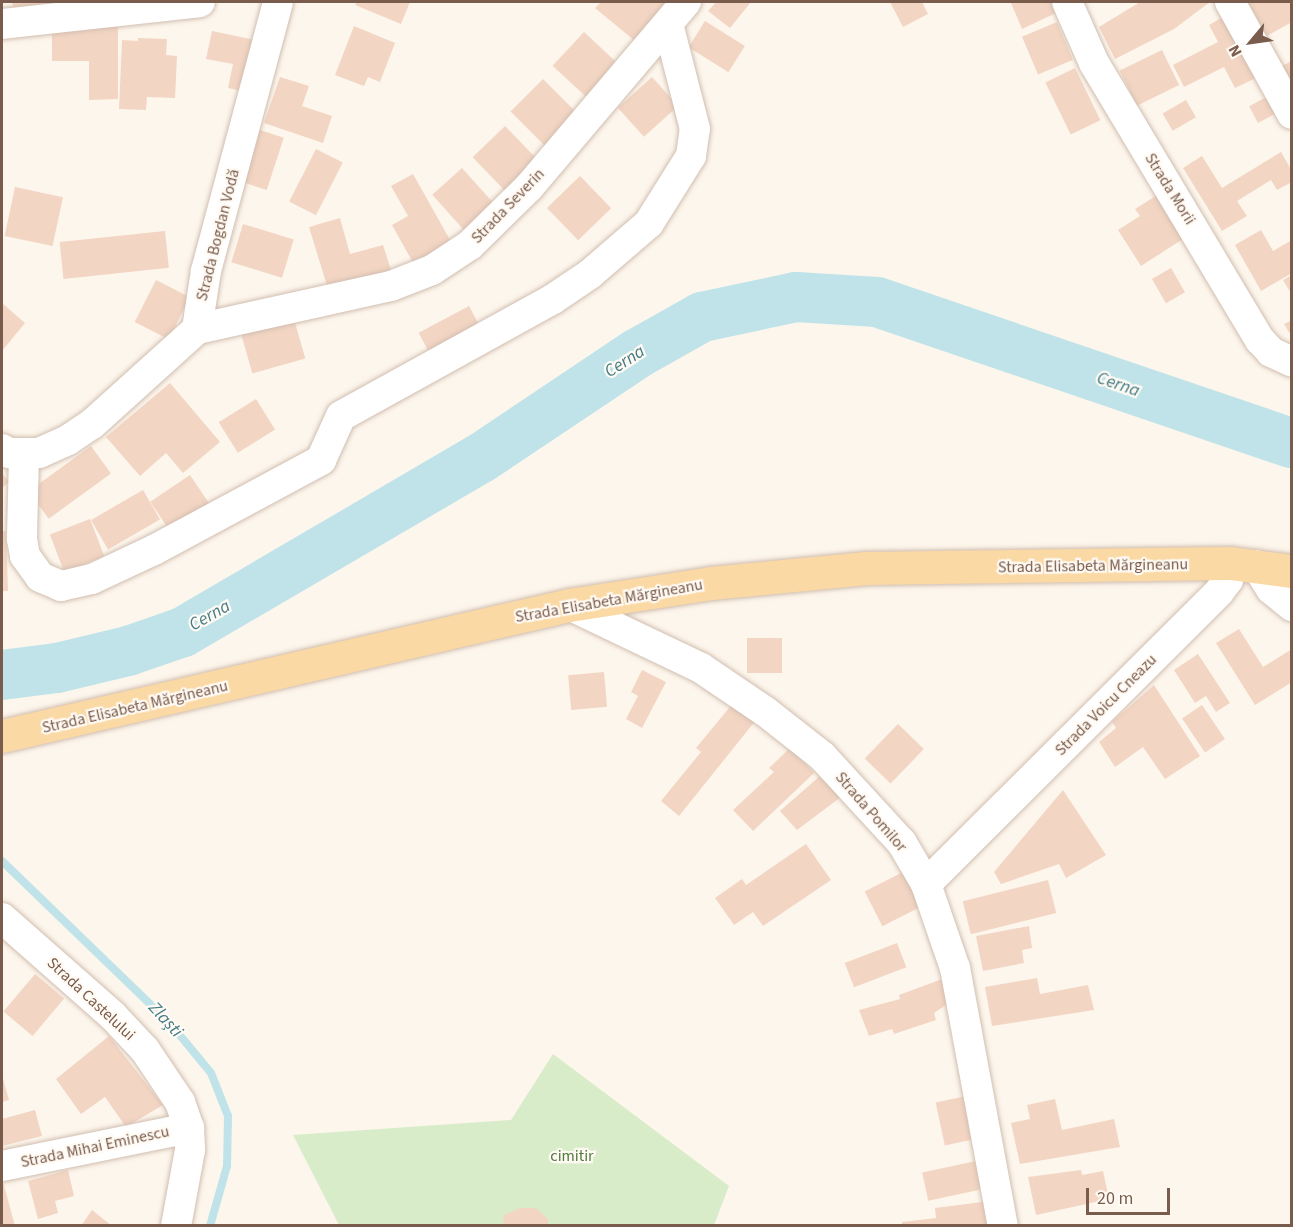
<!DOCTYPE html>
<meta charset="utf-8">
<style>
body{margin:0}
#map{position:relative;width:1293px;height:1227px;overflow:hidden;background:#fdf6ec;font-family:"Source Sans 3",sans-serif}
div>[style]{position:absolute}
.green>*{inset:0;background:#d8ecc9}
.stream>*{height:8px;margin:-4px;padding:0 4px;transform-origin:4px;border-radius:4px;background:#bfe3e8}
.river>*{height:50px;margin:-25px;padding:0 25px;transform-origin:25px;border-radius:25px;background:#bfe3e8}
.building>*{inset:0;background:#f3d5c3;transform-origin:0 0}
.roads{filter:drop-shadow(0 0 2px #d1beb0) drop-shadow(0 0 2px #d1beb0)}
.minor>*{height:30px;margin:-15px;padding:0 15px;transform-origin:15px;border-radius:15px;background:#fff}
.major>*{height:33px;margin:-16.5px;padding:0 16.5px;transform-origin:16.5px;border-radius:16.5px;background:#fbd9a5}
span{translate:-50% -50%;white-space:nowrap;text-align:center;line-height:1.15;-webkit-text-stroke:4.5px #fffaf3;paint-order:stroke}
.street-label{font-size:16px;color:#7a5c4d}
.park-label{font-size:16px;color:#537a41}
.water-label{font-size:18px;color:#437c86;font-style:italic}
.frame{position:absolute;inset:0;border:3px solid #7a5c4d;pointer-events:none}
.north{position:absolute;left:1221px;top:12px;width:60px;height:60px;-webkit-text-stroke:4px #fffaf3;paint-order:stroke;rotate:241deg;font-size:16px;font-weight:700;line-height:24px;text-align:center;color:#7a5c4d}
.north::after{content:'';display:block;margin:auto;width:21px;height:27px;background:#7a5c4d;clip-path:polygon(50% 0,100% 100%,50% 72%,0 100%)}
.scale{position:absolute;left:1086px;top:1188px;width:84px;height:27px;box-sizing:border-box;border:3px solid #7a5c4d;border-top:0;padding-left:8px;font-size:18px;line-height:21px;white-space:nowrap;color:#7a5c4d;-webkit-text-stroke:4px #fffaf3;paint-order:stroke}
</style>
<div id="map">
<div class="green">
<i style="clip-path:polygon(553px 1054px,729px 1186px,714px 1225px,339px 1225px,293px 1135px,511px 1120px)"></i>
</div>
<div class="stream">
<i style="left:2px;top:861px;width:232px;rotate:44deg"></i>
<i style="left:169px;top:1022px;width:66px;rotate:50.5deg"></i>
<i style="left:211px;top:1073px;width:46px;rotate:68.4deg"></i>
<i style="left:228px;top:1116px;width:50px;rotate:91.1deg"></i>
<i style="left:227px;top:1166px;width:62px;rotate:105.8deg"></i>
</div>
<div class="river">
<i style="left:2px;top:675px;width:55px;rotate:-7.3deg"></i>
<i style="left:57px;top:668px;width:73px;rotate:-13.5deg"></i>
<i style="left:128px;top:651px;width:58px;rotate:-19.1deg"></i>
<i style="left:183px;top:632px;width:345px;rotate:-30.3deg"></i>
<i style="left:481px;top:458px;width:189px;rotate:-33.8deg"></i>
<i style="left:638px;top:353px;width:73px;rotate:-29.4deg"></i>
<i style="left:702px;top:317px;width:96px;rotate:-12deg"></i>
<i style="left:796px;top:297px;width:81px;rotate:3.5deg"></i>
<i style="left:877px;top:302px;width:438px;rotate:18.8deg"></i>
</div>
<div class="building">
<i style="clip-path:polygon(12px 2px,64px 2px,64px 5px,16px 16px)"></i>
<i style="clip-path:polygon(357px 2px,410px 2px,401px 24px,355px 5px)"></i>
<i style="clip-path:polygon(601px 2px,668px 2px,635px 41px,595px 8px)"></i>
<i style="clip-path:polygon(716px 2px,751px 2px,730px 28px,708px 11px)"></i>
<i style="clip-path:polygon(890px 2px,922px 2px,928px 14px,903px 27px)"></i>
<i style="clip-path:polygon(1051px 2px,1056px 13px,1022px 29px,1011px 3px)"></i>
<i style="clip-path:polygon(1140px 2px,1210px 2px,1174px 29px,1115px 59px,1099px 27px)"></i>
<i style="clip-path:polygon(1248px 2px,1292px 2px,1292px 22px,1267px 36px)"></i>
<i style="clip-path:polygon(1228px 14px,1260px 76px,1235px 88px,1224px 67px,1184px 87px,1173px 65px,1218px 42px,1209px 25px)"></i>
<i style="left:705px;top:21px;width:47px;height:31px;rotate:32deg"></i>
<i style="left:1057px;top:22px;width:41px;height:38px;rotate:67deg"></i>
<i style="clip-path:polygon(354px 26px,395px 43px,380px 82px,368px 77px,364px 86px,335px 75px)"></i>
<i style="clip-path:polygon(52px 27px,118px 27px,118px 99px,89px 100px,89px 61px,52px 61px)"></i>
<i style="clip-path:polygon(212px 31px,259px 41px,248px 92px,228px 88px,233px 64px,206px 59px)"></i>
<i style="left:584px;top:32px;width:49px;height:46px;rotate:43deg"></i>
<i style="clip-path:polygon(138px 38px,167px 39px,166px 55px,177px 56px,175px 98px,147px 97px,146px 110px,119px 109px,122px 40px,138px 41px)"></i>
<i style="left:1162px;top:50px;width:39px;height:47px;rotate:64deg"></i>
<i style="clip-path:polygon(1292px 61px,1292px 82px,1282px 66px)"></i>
<i style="left:1075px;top:68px;width:58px;height:33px;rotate:64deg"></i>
<i style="clip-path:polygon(280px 77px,309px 86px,302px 106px,332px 116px,323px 143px,264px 123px)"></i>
<i style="left:652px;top:77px;width:39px;height:46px;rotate:48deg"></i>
<i style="left:543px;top:79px;width:52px;height:46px;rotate:45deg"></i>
<i style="left:1272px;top:94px;width:19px;height:26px;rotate:62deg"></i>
<i style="left:1186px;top:100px;width:20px;height:27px;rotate:60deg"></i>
<i style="left:505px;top:126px;width:52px;height:45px;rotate:46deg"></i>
<i style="left:260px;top:130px;width:25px;height:55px;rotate:18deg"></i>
<i style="left:316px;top:149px;width:30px;height:59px;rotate:27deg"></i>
<i style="clip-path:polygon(1281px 152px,1292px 171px,1292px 182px,1277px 190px,1271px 180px,1237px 201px,1247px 216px,1222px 231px,1183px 168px,1202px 156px,1222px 188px)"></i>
<i style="left:462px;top:168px;width:52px;height:40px;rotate:48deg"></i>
<i style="clip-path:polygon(413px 174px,454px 247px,416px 268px,392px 225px,408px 216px,391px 186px)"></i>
<i style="left:580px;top:176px;width:45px;height:46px;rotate:46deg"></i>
<i style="left:15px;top:187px;width:49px;height:50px;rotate:12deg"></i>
<i style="clip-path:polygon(1159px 194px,1186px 237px,1141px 266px,1118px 230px,1140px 216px,1135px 209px)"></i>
<i style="clip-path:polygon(340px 218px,350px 254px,383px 245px,391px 270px,328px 289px,309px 227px)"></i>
<i style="left:243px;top:224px;width:53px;height:40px;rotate:17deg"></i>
<i style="clip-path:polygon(1261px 230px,1273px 251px,1292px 240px,1292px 273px,1261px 291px,1235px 245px)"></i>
<i style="left:165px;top:231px;width:37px;height:106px;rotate:84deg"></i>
<i style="left:1171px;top:268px;width:28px;height:22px;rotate:60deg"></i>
<i style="clip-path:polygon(1292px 275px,1292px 295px,1283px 280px)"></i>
<i style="left:156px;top:280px;width:38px;height:47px;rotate:27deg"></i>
<i style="clip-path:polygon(2px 303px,25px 323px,2px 351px)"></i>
<i style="left:469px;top:306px;width:30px;height:57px;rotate:62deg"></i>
<i style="left:294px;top:319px;width:41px;height:55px;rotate:74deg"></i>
<i style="clip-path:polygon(1292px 320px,1292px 337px,1284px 324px)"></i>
<i style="clip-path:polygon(170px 383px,220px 442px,183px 473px,166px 453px,140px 476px,106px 437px)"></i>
<i style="left:256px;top:399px;width:36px;height:44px;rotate:58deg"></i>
<i style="left:91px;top:446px;width:34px;height:77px;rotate:54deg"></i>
<i style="clip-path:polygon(2px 473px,9px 482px,2px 488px)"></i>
<i style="left:190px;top:475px;width:42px;height:48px;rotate:56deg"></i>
<i style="left:143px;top:490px;width:34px;height:60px;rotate:60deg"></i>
<i style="left:90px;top:519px;width:40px;height:43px;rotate:69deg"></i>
<i style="clip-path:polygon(2px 531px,6px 531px,8px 591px,2px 591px)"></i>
<i style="clip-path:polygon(1239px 629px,1263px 667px,1292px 649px,1292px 682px,1255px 705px,1216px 643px)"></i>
<i style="left:747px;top:638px;width:35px;height:35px"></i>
<i style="clip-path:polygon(1198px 654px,1230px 703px,1216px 712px,1206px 696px,1195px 703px,1174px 670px)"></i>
<i style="clip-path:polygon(642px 670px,666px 682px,642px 728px,626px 719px,638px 696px,631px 692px)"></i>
<i style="left:604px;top:672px;width:35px;height:36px;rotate:85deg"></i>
<i style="clip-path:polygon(1154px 685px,1200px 756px,1165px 779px,1143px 747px,1115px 767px,1099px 742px,1116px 728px,1112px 722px)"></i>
<i style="clip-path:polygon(734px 702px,756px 720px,679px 816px,661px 801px,701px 752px,696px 748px)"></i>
<i style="left:1202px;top:705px;width:41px;height:24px;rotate:56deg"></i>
<i style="left:898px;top:724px;width:36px;height:48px;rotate:44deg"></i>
<i style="clip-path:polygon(791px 747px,814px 773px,753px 831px,733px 810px,774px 772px,769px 768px)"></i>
<i style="clip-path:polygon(821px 775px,841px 797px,797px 830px,780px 811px)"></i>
<i style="clip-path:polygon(1063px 790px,1106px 855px,1066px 878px,1059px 864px,1001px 884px,994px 872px)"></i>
<i style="clip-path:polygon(806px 844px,831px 880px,763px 926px,753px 912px,734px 925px,715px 898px,742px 879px,746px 885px)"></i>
<i style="left:903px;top:872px;width:39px;height:43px;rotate:63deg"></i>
<i style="left:1048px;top:880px;width:34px;height:88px;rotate:76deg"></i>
<i style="clip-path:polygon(1029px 926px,1032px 948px,1022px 950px,1024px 963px,983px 971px,976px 936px)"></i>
<i style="left:897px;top:943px;width:26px;height:56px;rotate:69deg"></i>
<i style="left:35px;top:974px;width:38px;height:49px;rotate:40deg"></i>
<i style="clip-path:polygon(945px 978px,952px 1001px,934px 1013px,936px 1020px,894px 1034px,892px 1029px,869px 1036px,859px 1010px,900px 999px,899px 995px)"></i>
<i style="clip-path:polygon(1037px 978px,1040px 994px,1088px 985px,1094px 1010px,992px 1026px,985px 987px)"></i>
<i style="clip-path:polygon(109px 1036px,163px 1105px,126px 1127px,105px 1097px,81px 1114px,56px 1079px)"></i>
<i style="clip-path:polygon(2px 1075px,9px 1100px,2px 1102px)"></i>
<i style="left:966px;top:1096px;width:44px;height:31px;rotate:78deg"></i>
<i style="clip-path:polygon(1055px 1099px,1062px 1130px,1114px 1119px,1120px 1147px,1020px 1164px,1011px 1123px,1030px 1119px,1027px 1105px)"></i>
<i style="clip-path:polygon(35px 1110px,42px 1136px,2px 1146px,2px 1119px)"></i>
<i style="left:976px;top:1161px;width:29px;height:55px;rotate:78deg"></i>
<i style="clip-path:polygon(68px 1170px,74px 1196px,55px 1201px,58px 1213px,38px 1219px,28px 1181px)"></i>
<i style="clip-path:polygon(1081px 1170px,1082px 1175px,1103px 1171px,1109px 1199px,1036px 1215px,1028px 1177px)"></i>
<i style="clip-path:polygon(2px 1178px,15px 1226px,2px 1226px)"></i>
<i style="clip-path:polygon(990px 1201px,993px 1226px,902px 1226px,902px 1222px,936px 1218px,935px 1208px)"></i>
<i style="clip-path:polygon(520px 1208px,536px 1208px,548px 1219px,548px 1226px,503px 1226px,504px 1215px)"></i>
<i style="clip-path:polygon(92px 1210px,112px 1226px,81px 1226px)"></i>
</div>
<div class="roads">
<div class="minor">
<i style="left:1067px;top:2px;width:67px;rotate:66.1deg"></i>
<i style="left:1094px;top:63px;width:323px;rotate:59.1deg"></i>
<i style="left:1260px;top:340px;width:16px;rotate:47deg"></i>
<i style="left:1271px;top:352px;width:23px;rotate:25deg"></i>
<i style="left:1230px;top:2px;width:128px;rotate:61deg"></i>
<i style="left:2px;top:24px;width:199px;rotate:-6.3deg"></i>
<i style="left:197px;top:329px;width:199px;rotate:-12.5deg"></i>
<i style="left:391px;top:286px;width:44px;rotate:-21.3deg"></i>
<i style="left:432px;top:270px;width:45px;rotate:-33.3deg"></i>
<i style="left:470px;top:245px;width:83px;rotate:-44.5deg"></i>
<i style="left:529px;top:187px;width:243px;rotate:-49.7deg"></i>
<i style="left:2px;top:449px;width:8px;rotate:30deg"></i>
<i style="left:9px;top:453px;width:30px"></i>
<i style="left:39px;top:453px;width:32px;rotate:-24deg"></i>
<i style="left:68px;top:440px;width:29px;rotate:-34deg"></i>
<i style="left:92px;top:424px;width:142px;rotate:-42.1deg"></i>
<i style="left:197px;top:329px;width:59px;rotate:-81.2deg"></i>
<i style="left:206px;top:271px;width:278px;rotate:-75deg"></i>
<i style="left:24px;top:455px;width:84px;rotate:91.4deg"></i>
<i style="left:22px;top:539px;width:17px;rotate:80deg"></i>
<i style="left:25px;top:556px;width:26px;rotate:54deg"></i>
<i style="left:40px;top:577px;width:23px;rotate:23deg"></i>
<i style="left:61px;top:586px;width:32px;rotate:-13deg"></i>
<i style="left:92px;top:579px;width:68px;rotate:-25.1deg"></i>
<i style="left:154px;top:550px;width:190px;rotate:-28.3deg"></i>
<i style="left:321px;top:460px;width:48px;rotate:-65.6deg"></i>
<i style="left:341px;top:416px;width:242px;rotate:-28.9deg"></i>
<i style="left:553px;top:299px;width:45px;rotate:-34deg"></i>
<i style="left:590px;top:274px;width:78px;rotate:-40.8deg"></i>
<i style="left:649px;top:223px;width:79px;rotate:-57.9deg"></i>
<i style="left:691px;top:156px;width:27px;rotate:-82deg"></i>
<i style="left:695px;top:129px;width:108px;rotate:-104.4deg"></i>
<i style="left:1256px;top:565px;width:28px;rotate:58deg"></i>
<i style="left:1271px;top:589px;width:27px;rotate:39deg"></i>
<i style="left:569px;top:605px;width:146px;rotate:25.5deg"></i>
<i style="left:701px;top:668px;width:78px;rotate:34.1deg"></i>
<i style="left:766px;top:712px;width:71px;rotate:38.2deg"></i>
<i style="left:822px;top:756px;width:118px;rotate:47.4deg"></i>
<i style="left:902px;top:843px;width:48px;rotate:59.7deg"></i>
<i style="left:926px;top:884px;width:89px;rotate:71deg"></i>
<i style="left:955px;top:968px;width:262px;rotate:79.5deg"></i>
<i style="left:926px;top:884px;width:414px;rotate:-44.9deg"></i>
<i style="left:1219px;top:592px;width:15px;rotate:-53deg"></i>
<i style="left:1228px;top:580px;width:17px;rotate:-83deg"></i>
<i style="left:2px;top:918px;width:148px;rotate:41.4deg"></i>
<i style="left:113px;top:1016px;width:47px;rotate:46.7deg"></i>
<i style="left:145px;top:1050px;width:63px;rotate:56.1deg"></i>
<i style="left:180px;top:1102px;width:28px;rotate:71deg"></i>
<i style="left:189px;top:1128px;width:22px;rotate:87deg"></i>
<i style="left:190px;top:1150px;width:77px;rotate:100.4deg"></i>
<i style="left:2px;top:1166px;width:191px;rotate:-11.5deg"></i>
</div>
<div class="major">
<i style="left:2px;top:736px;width:582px;rotate:-13.01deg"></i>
<i style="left:569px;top:605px;width:144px;rotate:-8.8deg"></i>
<i style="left:711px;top:583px;width:156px;rotate:-5.5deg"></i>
<i style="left:866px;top:568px;width:364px;rotate:-0.8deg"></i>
<i style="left:1230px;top:563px;width:63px;rotate:7.4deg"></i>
</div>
</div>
<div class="street-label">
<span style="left:1170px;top:189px;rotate:58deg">Strada Morii</span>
<span style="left:508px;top:206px;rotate:-46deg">Strada Severin</span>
<span style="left:218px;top:235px;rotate:-76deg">Strada Bogdan Vodă</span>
<span style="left:1093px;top:566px;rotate:-1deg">Strada Elisabeta Mărgineanu</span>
<span style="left:609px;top:601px;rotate:-10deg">Strada Elisabeta Mărgineanu</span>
<span style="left:1106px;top:705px;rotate:-45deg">Strada Voicu Cneazu</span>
<span style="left:135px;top:707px;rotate:-13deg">Strada Elisabeta Mărgineanu</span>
<span style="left:871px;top:812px;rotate:49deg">Strada Pomilor</span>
<span style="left:91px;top:999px;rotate:43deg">Strada Castelului</span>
<span style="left:95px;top:1147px;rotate:-12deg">Strada Mihai Eminescu</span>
</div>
<div class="park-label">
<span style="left:572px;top:1156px">cimitir</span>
</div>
<div class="water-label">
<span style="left:625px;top:362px;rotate:-33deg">Cerna</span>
<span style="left:1118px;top:385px;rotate:19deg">Cerna</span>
<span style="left:210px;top:616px;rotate:-30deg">Cerna</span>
<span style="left:165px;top:1020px;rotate:47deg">Zlaști</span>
</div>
<div class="frame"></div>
<div class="north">N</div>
<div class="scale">20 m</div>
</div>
